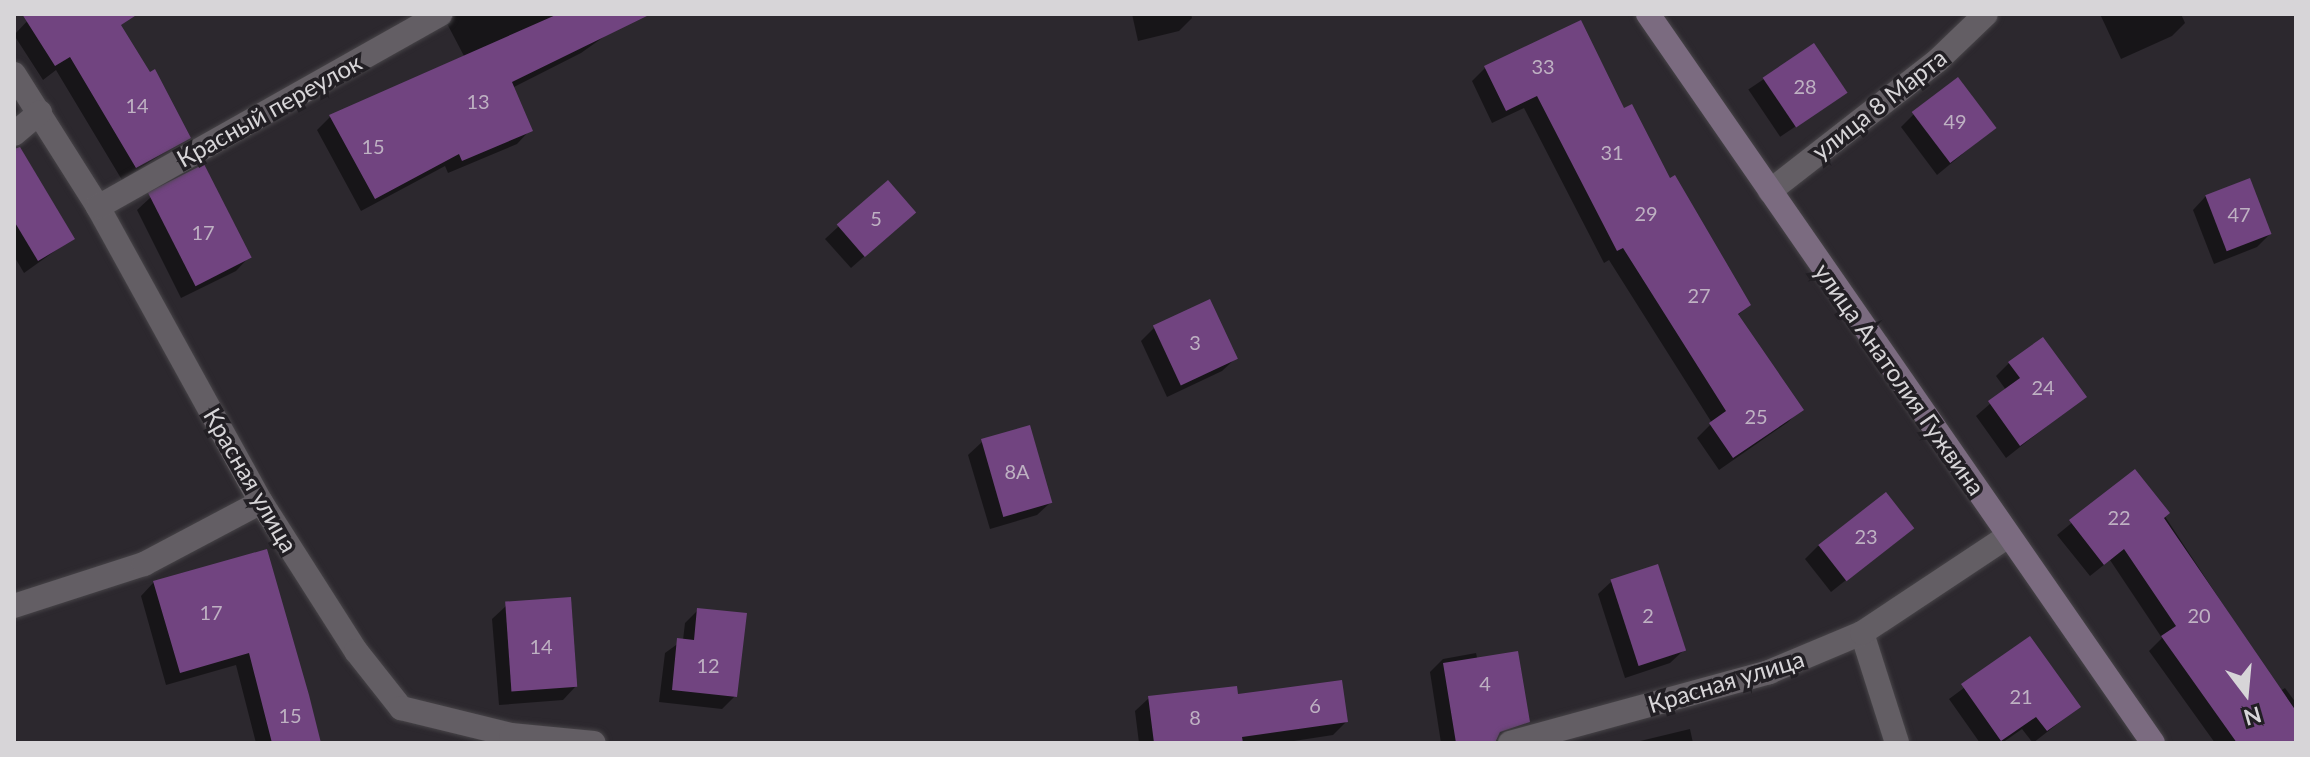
<!DOCTYPE html>
<meta charset="utf-8">
<style>
body{margin:0}
#map{position:relative;width:2310px;height:757px;overflow:hidden;background:#2c282e;font-family:Lato,sans-serif}
div>[style]{position:absolute}
.shadow>*{inset:0;background:#0007;transform-origin:0 0}
.building>*{inset:0;background:#714480;transform-origin:0 0}
.roads{filter:drop-shadow(0 0 2px #474448) drop-shadow(0 0 2px #474448)}
.street>*{height:24px;margin:-12px;padding:0 12px;transform-origin:12px;border-radius:12px;background:#635e64}
.secondary>*{height:24px;margin:-12px;padding:0 12px;transform-origin:12px;border-radius:12px;background:#7b6b80}
span{translate:-50% -50%;white-space:nowrap;text-align:center;line-height:1.15;-webkit-text-stroke:7px #221f24;paint-order:stroke}
.number-label{font-size:20px;color:#beb1c2}
.number-label span{-webkit-text-stroke-width:0}
.street-label{font-size:24px;color:#d7d5d8}
.frame{position:absolute;inset:0;border:16px solid #d7d5d8;pointer-events:none}
.north{position:absolute;left:2206px;top:653px;width:80px;height:80px;-webkit-text-stroke:6px #221f24;paint-order:stroke;rotate:164deg;font-size:22px;font-weight:700;line-height:32px;text-align:center;color:#d7d5d8}
.north::after{content:'';display:block;margin:auto;width:28px;height:36px;background:#d7d5d8;clip-path:polygon(50% 0,100% 100%,50% 72%,0 100%)}
</style>
<div id="map">
<div class="shadow">
<i style="clip-path:polygon(34px 14px,111px 14px,188px 137px,122px 180px,56px 70px,43px 80px,14px 35px)"></i>
<i style="clip-path:polygon(442px 14px,636px 14px,581px 53px,512px 88px,530px 130px,517px 144px,448px 173px,445px 166px,361px 211px,317px 130px,330px 117px,464px 56px)"></i>
<i style="clip-path:polygon(1132px 14px,1191px 14px,1192px 18px,1179px 31px,1138px 41px)"></i>
<i style="clip-path:polygon(2100px 14px,2181px 14px,2185px 23px,2172px 36px,2121px 59px)"></i>
<i style="left:1813px;top:46px;width:57px;height:78px;rotate:56deg"></i>
<i style="clip-path:polygon(1485px 68px,1623px 111px,1749px 305px,1737px 316px,1801px 409px,1788px 422px,1719px 470px,1697px 438px,1712px 423px,1609px 260px,1604px 263px,1524px 108px,1492px 123px,1472px 81px)"></i>
<i style="clip-path:polygon(1914px 114px,1994px 128px,1937px 175px,1901px 127px)"></i>
<i style="clip-path:polygon(14px 148px,73px 238px,24px 273px,14px 256px)"></i>
<i style="clip-path:polygon(2206px 196px,2270px 234px,2257px 247px,2214px 264px,2193px 210px)"></i>
<i style="clip-path:polygon(151px 197px,249px 257px,236px 271px,181px 298px,137px 210px)"></i>
<i style="clip-path:polygon(900px 225px,851px 268px,825px 239px,839px 226px)"></i>
<i style="clip-path:polygon(1154px 328px,1236px 358px,1222px 371px,1167px 397px,1141px 341px)"></i>
<i style="clip-path:polygon(2009px 363px,2084px 397px,2006px 458px,1976px 416px,2006px 390px,1996px 376px)"></i>
<i style="clip-path:polygon(982px 442px,1051px 502px,1037px 515px,990px 529px,968px 455px)"></i>
<i style="clip-path:polygon(2135px 471px,2280px 691px,2285px 688px,2296px 703px,2295px 743px,2215px 743px,2149px 651px,2162px 638px,2110px 560px,2090px 576px,2057px 535px)"></i>
<i style="clip-path:polygon(1911px 528px,1831px 592px,1805px 559px,1818px 546px)"></i>
<i style="clip-path:polygon(266px 551px,319px 743px,256px 743px,236px 665px,166px 685px,141px 596px,154px 582px)"></i>
<i style="clip-path:polygon(1612px 581px,1684px 650px,1670px 663px,1625px 678px,1598px 594px)"></i>
<i style="clip-path:polygon(506px 606px,576px 686px,563px 700px,499px 705px,492px 619px)"></i>
<i style="clip-path:polygon(698px 610px,735px 696px,722px 709px,659px 702px,665px 653px,683px 640px,685px 623px)"></i>
<i style="clip-path:polygon(2030px 639px,2079px 707px,2033px 743px,2022px 729px,2002px 743px,1980px 743px,1949px 699px)"></i>
<i style="clip-path:polygon(1476px 653px,1496px 743px,1441px 743px,1430px 672px,1443px 659px)"></i>
<i style="clip-path:polygon(1236px 696px,1346px 722px,1333px 735px,1281px 743px,1139px 743px,1135px 711px,1149px 698px)"></i>
<i style="clip-path:polygon(1690px 729px,1693px 743px,1632px 743px)"></i>
</div>
<div class="building">
<i style="clip-path:polygon(22px 14px,138px 14px,121px 25px,150px 72px,155px 69px,191px 138px,136px 168px,70px 57px,55px 66px)"></i>
<i style="clip-path:polygon(558px 14px,651px 14px,512px 82px,533px 131px,462px 161px,459px 154px,375px 199px,329px 115px)"></i>
<i style="clip-path:polygon(1581px 20px,1624px 108px,1632px 104px,1670px 178px,1675px 175px,1751px 305px,1738px 314px,1804px 410px,1733px 458px,1709px 423px,1726px 411px,1623px 248px,1617px 251px,1537px 96px,1506px 111px,1484px 66px)"></i>
<i style="left:1814px;top:43px;width:60px;height:62px;rotate:56deg"></i>
<i style="left:1958px;top:77px;width:64px;height:58px;rotate:53deg"></i>
<i style="clip-path:polygon(20px 147px,75px 239px,38px 261px,14px 221px,14px 149px)"></i>
<i style="left:204px;top:164px;width:105px;height:63px;rotate:63deg"></i>
<i style="left:2250px;top:178px;width:60px;height:48px;rotate:69deg"></i>
<i style="left:888px;top:180px;width:43px;height:68px;rotate:49deg"></i>
<i style="left:1210px;top:299px;width:66px;height:63px;rotate:65deg"></i>
<i style="clip-path:polygon(2043px 337px,2087px 397px,2020px 446px,1988px 401px,2020px 378px,2008px 362px)"></i>
<i style="left:1030px;top:425px;width:81px;height:51px;rotate:74deg"></i>
<i style="clip-path:polygon(2135px 469px,2170px 513px,2164px 518px,2296px 711px,2296px 743px,2237px 743px,2161px 636px,2176px 626px,2124px 549px,2104px 565px,2069px 520px)"></i>
<i style="left:1886px;top:492px;width:46px;height:86px;rotate:52deg"></i>
<i style="clip-path:polygon(267px 549px,309px 695px,321px 743px,272px 743px,249px 653px,180px 673px,153px 581px)"></i>
<i style="left:1658px;top:564px;width:91px;height:50px;rotate:72deg"></i>
<i style="left:571px;top:597px;width:90px;height:66px;rotate:86deg"></i>
<i style="clip-path:polygon(697px 608px,747px 613px,737px 697px,672px 690px,677px 638px,694px 640px)"></i>
<i style="clip-path:polygon(2030px 636px,2081px 707px,2047px 731px,2036px 717px,2001px 741px,1961px 684px)"></i>
<i style="clip-path:polygon(1518px 651px,1530px 722px,1500px 732px,1495px 743px,1456px 743px,1443px 663px)"></i>
<i style="clip-path:polygon(1342px 680px,1348px 722px,1242px 737px,1243px 743px,1154px 743px,1148px 696px,1237px 686px,1238px 694px)"></i>
</div>
<div class="roads">
<div class="street">
<i style="left:14px;top:74px;width:157px;rotate:57.7deg"></i>
<i style="left:98px;top:207px;width:337px;rotate:61.1deg"></i>
<i style="left:261px;top:502px;width:177px;rotate:57.5deg"></i>
<i style="left:356px;top:651px;width:73px;rotate:51.7deg"></i>
<i style="left:401px;top:708px;width:113px;rotate:13.8deg"></i>
<i style="left:511px;top:735px;width:83px;rotate:5.5deg"></i>
<i style="left:14px;top:134px;width:34px;rotate:-40deg"></i>
<i style="left:1770px;top:191px;width:213px;rotate:-37.9deg"></i>
<i style="left:1938px;top:60px;width:66px;rotate:-43.8deg"></i>
<i style="left:98px;top:207px;width:393px;rotate:-29.4deg"></i>
<i style="left:14px;top:606px;width:137px;rotate:-17.9deg"></i>
<i style="left:144px;top:564px;width:132px;rotate:-27.9deg"></i>
<i style="left:1862px;top:633px;width:115px;rotate:72.3deg"></i>
<i style="left:1510px;top:743px;width:269px;rotate:-15.3deg"></i>
<i style="left:1769px;top:672px;width:101px;rotate:-22.8deg"></i>
<i style="left:1862px;top:633px;width:175px;rotate:-33.6deg"></i>
</div>
<div class="secondary">
<i style="left:1648px;top:14px;width:887px;rotate:55.29deg"></i>
</div>
</div>
<div class="number-label">
<span style="left:1543px;top:66px">33</span>
<span style="left:1805px;top:86px">28</span>
<span style="left:478px;top:101px">13</span>
<span style="left:137px;top:105px">14</span>
<span style="left:1955px;top:121px">49</span>
<span style="left:373px;top:146px">15</span>
<span style="left:1612px;top:152px">31</span>
<span style="left:1646px;top:213px">29</span>
<span style="left:2239px;top:214px">47</span>
<span style="left:876px;top:218px">5</span>
<span style="left:203px;top:232px">17</span>
<span style="left:1699px;top:295px">27</span>
<span style="left:1195px;top:342px">3</span>
<span style="left:2043px;top:387px">24</span>
<span style="left:1756px;top:416px">25</span>
<span style="left:1017px;top:471px">8А</span>
<span style="left:2119px;top:517px">22</span>
<span style="left:1866px;top:536px">23</span>
<span style="left:211px;top:612px">17</span>
<span style="left:1648px;top:615px">2</span>
<span style="left:2199px;top:615px">20</span>
<span style="left:541px;top:646px">14</span>
<span style="left:708px;top:665px">12</span>
<span style="left:1485px;top:683px">4</span>
<span style="left:2021px;top:696px">21</span>
<span style="left:1315px;top:705px">6</span>
<span style="left:290px;top:715px">15</span>
<span style="left:1195px;top:717px">8</span>
</div>
<div class="street-label">
<span style="left:1879px;top:104px;rotate:-38deg">улица 8 Марта</span>
<span style="left:269px;top:110px;rotate:-29deg">Красный переулок</span>
<span style="left:1900px;top:379px;rotate:55deg">улица Анатолия Гужвина</span>
<span style="left:251px;top:480px;rotate:60deg">Красная улица</span>
<span style="left:1726px;top:681px;rotate:-17deg">Красная улица</span>
</div>
<div class="frame"></div>
<div class="north">N</div>
</div>
